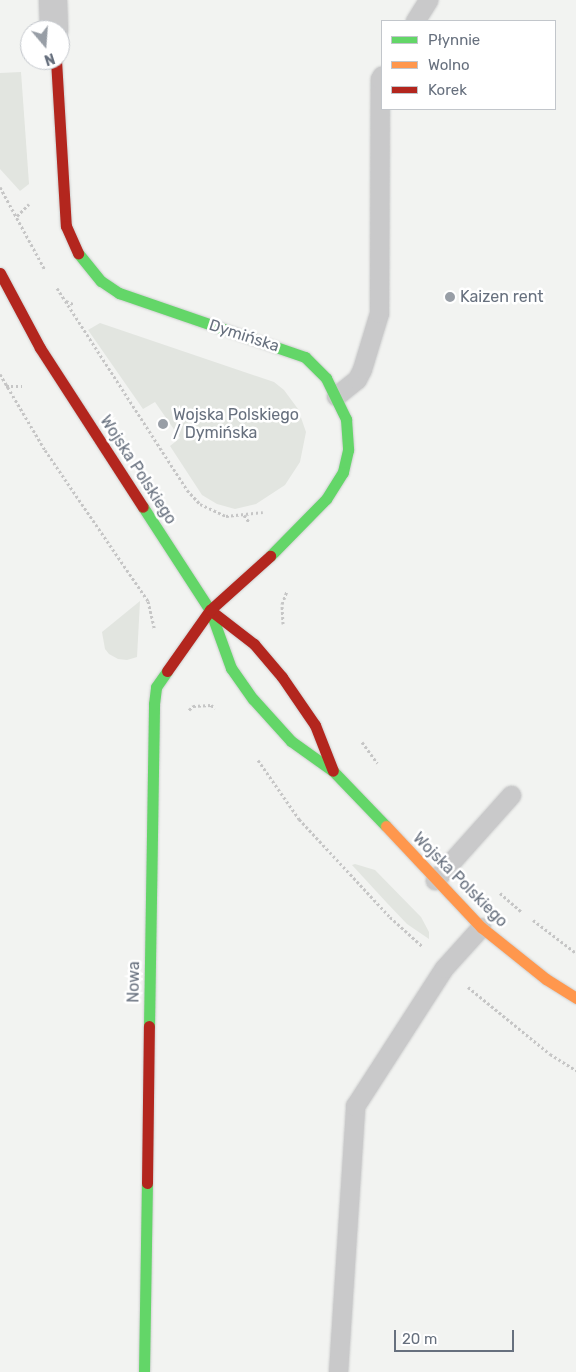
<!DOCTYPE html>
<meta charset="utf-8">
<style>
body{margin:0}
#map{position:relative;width:576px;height:1372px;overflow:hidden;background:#f2f3f1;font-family:Rubik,sans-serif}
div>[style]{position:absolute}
.green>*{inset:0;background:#e2e5e0}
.path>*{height:3px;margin-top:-1.5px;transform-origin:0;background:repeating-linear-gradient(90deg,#c6c6c6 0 2.5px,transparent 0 5px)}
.roads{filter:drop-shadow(0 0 1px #cecfcf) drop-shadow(0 0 1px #cecfcf)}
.lane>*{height:19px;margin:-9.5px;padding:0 9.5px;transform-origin:9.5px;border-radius:9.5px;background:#c9c9ca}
.street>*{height:28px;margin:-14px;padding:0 14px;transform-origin:14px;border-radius:14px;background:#c9c9ca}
.fast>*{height:11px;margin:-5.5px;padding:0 5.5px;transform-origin:5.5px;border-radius:5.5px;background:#63d668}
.slow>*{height:11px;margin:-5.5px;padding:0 5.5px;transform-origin:5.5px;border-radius:5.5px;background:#ff974d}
.jam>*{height:11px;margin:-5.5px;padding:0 5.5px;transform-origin:5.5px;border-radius:5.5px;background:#b3261e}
.dots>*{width:14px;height:14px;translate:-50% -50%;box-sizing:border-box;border:2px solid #fff;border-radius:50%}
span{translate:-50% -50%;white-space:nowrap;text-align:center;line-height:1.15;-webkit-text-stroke:5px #fff;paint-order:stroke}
.poi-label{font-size:16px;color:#67707e}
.left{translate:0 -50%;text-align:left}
.street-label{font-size:16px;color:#67707e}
.legend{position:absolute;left:381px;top:20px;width:175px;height:90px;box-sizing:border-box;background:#fff;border:1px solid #c2c6cb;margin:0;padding:6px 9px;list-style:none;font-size:15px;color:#67707e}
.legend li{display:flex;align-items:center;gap:10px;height:25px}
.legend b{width:25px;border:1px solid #c2c6cb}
.north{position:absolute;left:20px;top:20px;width:50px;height:50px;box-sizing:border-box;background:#fff;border:1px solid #c2c6cb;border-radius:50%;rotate:162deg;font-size:14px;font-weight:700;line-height:20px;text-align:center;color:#67707e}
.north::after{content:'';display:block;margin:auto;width:18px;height:22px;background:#989ea6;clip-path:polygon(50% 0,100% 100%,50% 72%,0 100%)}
.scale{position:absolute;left:394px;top:1330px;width:120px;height:22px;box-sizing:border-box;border:2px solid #67707e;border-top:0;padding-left:6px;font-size:15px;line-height:18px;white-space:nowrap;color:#67707e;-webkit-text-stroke:4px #fff;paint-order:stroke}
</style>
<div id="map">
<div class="green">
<i style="clip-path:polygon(21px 72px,29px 184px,20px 191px,0 169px,0 73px)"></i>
<i style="clip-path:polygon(100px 323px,274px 382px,284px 390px,298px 409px,306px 432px,300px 462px,285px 485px,256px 504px,235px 509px,217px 504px,202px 495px,170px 446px,180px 438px,155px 402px,143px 409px,88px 330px)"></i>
<i style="clip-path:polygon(140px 601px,137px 657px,127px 660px,118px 659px,109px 654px,105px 649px,102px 632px)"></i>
<i style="clip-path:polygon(355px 864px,375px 870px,421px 917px,429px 932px,429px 939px,407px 924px,387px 903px,352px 865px)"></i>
</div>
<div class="path">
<i style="left:0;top:187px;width:94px;rotate:61.5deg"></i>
<i style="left:17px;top:216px;width:17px;rotate:-45deg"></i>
<i style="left:57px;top:288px;width:240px;rotate:57.2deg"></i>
<i style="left:187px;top:490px;width:19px;rotate:47deg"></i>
<i style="left:200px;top:504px;width:29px;rotate:25deg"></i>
<i style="left:226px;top:516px;width:37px;rotate:-6deg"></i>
<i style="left:66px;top:301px;width:8px;rotate:23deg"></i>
<i style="left:0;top:374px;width:88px;rotate:59.4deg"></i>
<i style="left:45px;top:450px;width:183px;rotate:55.7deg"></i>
<i style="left:148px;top:601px;width:28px;rotate:77deg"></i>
<i style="left:6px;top:386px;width:16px"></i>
<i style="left:244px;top:515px;width:9px;rotate:54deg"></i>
<i style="left:283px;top:624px;width:20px;rotate:-93deg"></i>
<i style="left:282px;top:604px;width:14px;rotate:-69deg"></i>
<i style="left:189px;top:710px;width:6px;rotate:-45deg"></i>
<i style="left:193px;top:706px;width:18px;rotate:-3deg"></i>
<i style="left:211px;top:705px;width:5px;rotate:37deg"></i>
<i style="left:362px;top:742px;width:26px;rotate:54deg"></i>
<i style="left:258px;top:760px;width:72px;rotate:55.2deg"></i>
<i style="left:299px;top:819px;width:134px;rotate:47.1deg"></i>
<i style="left:390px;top:917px;width:43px;rotate:42.2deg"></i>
<i style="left:500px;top:893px;width:29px;rotate:41deg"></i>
<i style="left:533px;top:920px;width:54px;rotate:37.5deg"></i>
<i style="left:468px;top:987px;width:106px;rotate:39.3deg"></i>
<i style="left:550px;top:1054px;width:31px;rotate:32deg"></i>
</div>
<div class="roads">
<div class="lane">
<i style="left:415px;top:21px;width:25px;rotate:-58deg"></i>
<i style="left:336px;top:396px;width:27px;rotate:-39deg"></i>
<i style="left:357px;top:379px;width:11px;rotate:-63deg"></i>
<i style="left:362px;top:369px;width:59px;rotate:-73.1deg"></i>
<i style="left:379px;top:313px;width:234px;rotate:-89.8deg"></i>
<i style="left:380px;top:79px;width:4px;rotate:-63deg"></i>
<i style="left:435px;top:880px;width:114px;rotate:-48.2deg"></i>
<i style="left:338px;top:1372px;width:267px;rotate:-86.3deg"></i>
<i style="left:355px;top:1106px;width:164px;rotate:-57.2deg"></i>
<i style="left:444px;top:968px;width:55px;rotate:-47.9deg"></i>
</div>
<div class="street">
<i style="left:53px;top:0;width:30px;rotate:88deg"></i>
</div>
<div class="fast">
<i style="left:78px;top:253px;width:36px;rotate:51deg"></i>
<i style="left:101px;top:281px;width:22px;rotate:34deg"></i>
<i style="left:119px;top:293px;width:197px;rotate:19deg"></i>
<i style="left:305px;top:357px;width:30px;rotate:45deg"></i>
<i style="left:326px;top:378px;width:46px;rotate:64deg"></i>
<i style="left:346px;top:419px;width:31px;rotate:86deg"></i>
<i style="left:348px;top:450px;width:23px;rotate:103deg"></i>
<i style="left:343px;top:472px;width:32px;rotate:122deg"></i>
<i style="left:326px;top:499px;width:80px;rotate:134.5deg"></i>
<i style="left:143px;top:507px;width:123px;rotate:57deg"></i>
<i style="left:210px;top:610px;width:62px;rotate:70.1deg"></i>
<i style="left:231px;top:668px;width:38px;rotate:55deg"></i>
<i style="left:253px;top:699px;width:57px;rotate:47.9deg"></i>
<i style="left:291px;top:741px;width:52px;rotate:35.5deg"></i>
<i style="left:333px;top:771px;width:76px;rotate:46.1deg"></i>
<i style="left:149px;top:1026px;width:322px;rotate:-89.1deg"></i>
<i style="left:154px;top:704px;width:17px;rotate:-83deg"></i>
<i style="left:156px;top:687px;width:19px;rotate:-55deg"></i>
<i style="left:144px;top:1372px;width:189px;rotate:-89.1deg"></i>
</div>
<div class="slow">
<i style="left:386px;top:826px;width:139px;rotate:46.8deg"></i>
<i style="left:481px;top:927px;width:83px;rotate:38.7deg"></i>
<i style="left:546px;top:979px;width:36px;rotate:32deg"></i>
</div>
<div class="jam">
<i style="left:56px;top:60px;width:166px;rotate:86.6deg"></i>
<i style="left:66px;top:226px;width:30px;rotate:66deg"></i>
<i style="left:0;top:273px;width:85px;rotate:61.9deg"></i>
<i style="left:40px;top:348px;width:189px;rotate:57.1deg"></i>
<i style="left:210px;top:610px;width:56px;rotate:37.7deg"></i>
<i style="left:254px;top:644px;width:43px;rotate:49.7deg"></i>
<i style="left:282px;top:677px;width:58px;rotate:55.5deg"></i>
<i style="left:315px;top:725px;width:49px;rotate:68.6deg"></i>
<i style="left:167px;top:671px;width:75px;rotate:-54.8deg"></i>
<i style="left:210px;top:610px;width:81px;rotate:-42deg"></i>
<i style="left:147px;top:1183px;width:157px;rotate:-89.3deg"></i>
</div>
</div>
<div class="dots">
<i style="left:450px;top:297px;background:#989ea6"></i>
<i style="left:163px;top:424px;background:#989ea6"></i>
</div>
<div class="poi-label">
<span class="left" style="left:460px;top:297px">Kaizen rent</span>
<span class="left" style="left:173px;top:424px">Wojska Polskiego<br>/ Dymińska</span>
</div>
<div class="street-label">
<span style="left:244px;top:336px;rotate:18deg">Dymińska</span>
<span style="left:138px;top:470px;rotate:57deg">Wojska Polskiego</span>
<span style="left:460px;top:880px;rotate:45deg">Wojska Polskiego</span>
<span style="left:134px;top:982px;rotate:-89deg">Nowa</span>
</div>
<ul class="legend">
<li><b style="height:6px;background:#63d668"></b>Płynnie</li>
<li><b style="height:6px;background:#ff974d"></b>Wolno</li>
<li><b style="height:6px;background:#b3261e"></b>Korek</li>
</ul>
<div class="north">N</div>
<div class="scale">20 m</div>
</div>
